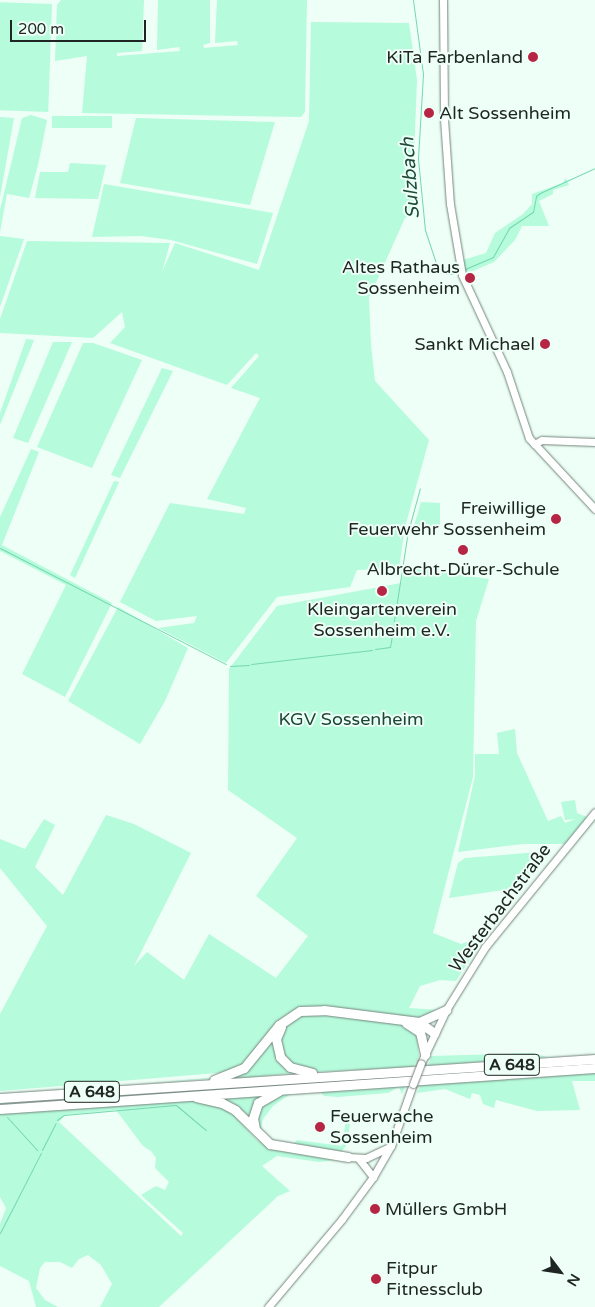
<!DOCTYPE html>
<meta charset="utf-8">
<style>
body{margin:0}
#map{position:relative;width:595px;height:1307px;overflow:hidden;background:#edfff6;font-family:"Varela Round",sans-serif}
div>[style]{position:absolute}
.green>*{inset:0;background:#b6fbdc;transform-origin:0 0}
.stream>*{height:1px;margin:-0.5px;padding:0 0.5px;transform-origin:0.5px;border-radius:0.5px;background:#75d7af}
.roads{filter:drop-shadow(0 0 1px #73847c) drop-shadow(0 0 1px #73847c)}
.secondary>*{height:7px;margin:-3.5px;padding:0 3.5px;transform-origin:3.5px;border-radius:3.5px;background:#fff}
.highway>*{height:9px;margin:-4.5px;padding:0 4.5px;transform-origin:4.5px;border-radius:4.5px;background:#fff}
.bridges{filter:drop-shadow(0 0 1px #73847c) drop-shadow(0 0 1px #73847c)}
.secondary-bridge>*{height:7px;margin:-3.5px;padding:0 3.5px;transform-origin:3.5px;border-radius:3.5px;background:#fff}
.dots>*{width:14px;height:14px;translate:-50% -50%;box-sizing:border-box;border:2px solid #edfff6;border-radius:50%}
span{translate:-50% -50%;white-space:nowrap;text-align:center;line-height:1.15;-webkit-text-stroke:4px #edfff6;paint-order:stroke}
.shield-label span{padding:1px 4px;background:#edfff6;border:1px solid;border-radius:4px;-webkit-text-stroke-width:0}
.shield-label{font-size:16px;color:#1e2522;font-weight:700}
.poi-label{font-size:18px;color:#1e2522}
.right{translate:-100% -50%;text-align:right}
.left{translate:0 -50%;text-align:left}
.park-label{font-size:18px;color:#1b4636}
.street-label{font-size:18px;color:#1e2522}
.water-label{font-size:19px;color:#204a3a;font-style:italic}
.north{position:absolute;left:535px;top:1247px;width:50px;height:50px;-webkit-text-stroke:4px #edfff6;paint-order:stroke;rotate:121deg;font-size:14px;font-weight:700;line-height:20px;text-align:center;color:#1e2522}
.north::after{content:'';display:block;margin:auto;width:18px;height:22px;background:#1e2522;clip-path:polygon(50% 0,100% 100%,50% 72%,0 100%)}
.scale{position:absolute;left:10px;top:20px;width:136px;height:22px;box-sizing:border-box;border:2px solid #1e2522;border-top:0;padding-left:6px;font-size:15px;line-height:18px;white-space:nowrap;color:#1e2522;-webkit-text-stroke:4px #edfff6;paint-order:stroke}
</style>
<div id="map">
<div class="green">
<i style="clip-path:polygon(61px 0,144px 0,142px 51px,117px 53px,117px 56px,180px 51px,179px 47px,157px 50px,158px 0,210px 0,210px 43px,203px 45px,204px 48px,238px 45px,237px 41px,215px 43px,217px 0,307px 0,305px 112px,301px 117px,82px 113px,87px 56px,55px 61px,57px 5px)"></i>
<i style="left:52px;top:4px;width:108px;height:52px;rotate:92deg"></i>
<i style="clip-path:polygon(311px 22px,409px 23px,417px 80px,414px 156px,418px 213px,405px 218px,369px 298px,371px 345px,375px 381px,429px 440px,405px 527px,399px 568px,357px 570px,350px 587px,277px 597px,226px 663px,158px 628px,194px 623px,197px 616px,156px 621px,120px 602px,170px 503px,244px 514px,246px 508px,207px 499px,260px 398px,231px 388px,259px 356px,256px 353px,227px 385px,110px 343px,125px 327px,122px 312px,93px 338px,0 333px,0 319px,27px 241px,170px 243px,162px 272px,175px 243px,259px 270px,309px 121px)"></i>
<i style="clip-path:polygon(31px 115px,47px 120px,38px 165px,29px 198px,7px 194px,0 232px,0 210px,22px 118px)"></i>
<i style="left:52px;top:116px;width:60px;height:12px"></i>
<i style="clip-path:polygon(0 117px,14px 118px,0 197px)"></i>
<i style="clip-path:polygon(136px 118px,275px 122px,250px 205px,120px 183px)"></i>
<i style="clip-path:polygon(70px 163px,106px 165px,98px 199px,35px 198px,40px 172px,68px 172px)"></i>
<i style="clip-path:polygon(566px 178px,569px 185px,553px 190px,553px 194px,539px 201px,549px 226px,522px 226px,515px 240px,494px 262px,466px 274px,463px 260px,486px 253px,495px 233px,523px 214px,532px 204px,532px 194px,563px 183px)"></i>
<i style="clip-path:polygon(104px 184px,273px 213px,257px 264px,171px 240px,141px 236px,92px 237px)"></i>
<i style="clip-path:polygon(0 236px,24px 239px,0 307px)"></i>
<i style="clip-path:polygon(26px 339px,34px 340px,0 425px,0 413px)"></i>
<i style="clip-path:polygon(53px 342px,72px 342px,28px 443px,13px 438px)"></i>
<i style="clip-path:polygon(83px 343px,93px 343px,142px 360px,92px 468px,37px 447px)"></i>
<i style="clip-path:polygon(162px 368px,173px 371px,120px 478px,111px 475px)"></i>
<i style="clip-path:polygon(31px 449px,39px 452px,2px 545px,112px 603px,65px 697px,22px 674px,66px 585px,0 551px,0 517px)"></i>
<i style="clip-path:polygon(114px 481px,119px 482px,75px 578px,70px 575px)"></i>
<i style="clip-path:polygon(421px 502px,440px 503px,440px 526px,414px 526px)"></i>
<i style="clip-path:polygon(405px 566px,489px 579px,476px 621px,473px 777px,433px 933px,461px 944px,476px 939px,481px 942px,456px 981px,440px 980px,420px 986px,409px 1008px,440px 1010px,432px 1017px,417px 1019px,322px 1008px,300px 1009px,279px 1023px,247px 1063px,237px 1070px,218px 1078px,140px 1084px,209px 1078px,223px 1075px,229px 1072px,0 1091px,0 1014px,47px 926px,0 868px,0 839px,25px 849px,44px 819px,55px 825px,35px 867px,63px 895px,106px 815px,134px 824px,191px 853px,134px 966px,147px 952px,184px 980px,209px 934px,276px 978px,308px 936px,256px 896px,297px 838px,228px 790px,229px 669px,277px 606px,401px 583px)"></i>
<i style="clip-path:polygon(118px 607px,188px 648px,165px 701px,140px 744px,68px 701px)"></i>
<i style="clip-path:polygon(515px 729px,517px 753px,548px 821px,561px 816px,565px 823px,575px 819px,565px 820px,561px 802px,575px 800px,577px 813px,587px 817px,565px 844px,523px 844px,458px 852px,475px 776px,475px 754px,499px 754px,497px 733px)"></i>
<i style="clip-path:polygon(552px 851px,517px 888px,449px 898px,458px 863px,465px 858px)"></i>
<i style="clip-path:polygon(316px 1013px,405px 1025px,416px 1031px,419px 1056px,413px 1067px,316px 1072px,287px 1062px,279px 1045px,282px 1028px,296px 1017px)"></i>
<i style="clip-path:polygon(274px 1035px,293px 1073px,230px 1080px,250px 1067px)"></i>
<i style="clip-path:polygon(532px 1053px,547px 1057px,428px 1066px,431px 1056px)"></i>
<i style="clip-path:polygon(595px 1072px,595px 1081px,572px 1081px,580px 1110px,537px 1111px,496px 1100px,494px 1108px,483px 1104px,480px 1095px,472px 1093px,470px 1099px,445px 1089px,417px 1093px,421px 1084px)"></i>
<i style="clip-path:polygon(406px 1085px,402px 1094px,399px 1087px,388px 1093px,338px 1097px,324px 1096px,319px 1091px)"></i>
<i style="clip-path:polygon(303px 1092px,289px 1095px,273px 1106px,263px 1119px,260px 1134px,256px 1127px,258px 1109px,262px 1103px,279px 1094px)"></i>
<i style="clip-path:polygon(265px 1095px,251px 1123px,217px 1098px)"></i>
<i style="clip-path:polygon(evenodd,184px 1100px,207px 1101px,227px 1108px,257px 1140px,268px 1147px,344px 1159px,319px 1162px,277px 1156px,262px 1166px,290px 1191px,278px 1196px,159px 1307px,100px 1307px,112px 1284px,101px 1265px,88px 1255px,79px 1259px,72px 1268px,60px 1262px,45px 1262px,40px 1268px,36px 1288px,45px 1300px,58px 1307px,36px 1307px,29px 1281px,0 1266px,0 1224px,6px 1208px,0 1197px,0 1112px,184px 1100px,116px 1110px,143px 1146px,151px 1151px,156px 1158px,155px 1168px,169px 1182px,165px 1190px,156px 1186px,141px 1195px,183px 1233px,181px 1236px,59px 1122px,65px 1115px,116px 1110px)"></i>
<i style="clip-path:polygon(346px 1120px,350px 1125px,346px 1146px,341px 1152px,292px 1146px,297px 1140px,342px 1146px)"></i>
</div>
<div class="stream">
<i style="left:413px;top:0;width:75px;rotate:82.3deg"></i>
<i style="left:423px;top:74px;width:85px;rotate:93.4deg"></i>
<i style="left:418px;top:159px;width:71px;rotate:84.4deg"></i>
<i style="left:425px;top:230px;width:44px;rotate:71.6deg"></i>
<i style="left:439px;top:272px;width:13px;rotate:9deg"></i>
<i style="left:452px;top:274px;width:7px;rotate:-27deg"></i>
<i style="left:465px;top:269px;width:30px;rotate:-23deg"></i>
<i style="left:493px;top:257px;width:33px;rotate:-61deg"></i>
<i style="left:509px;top:228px;width:29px;rotate:-34deg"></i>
<i style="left:533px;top:212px;width:16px;rotate:-79deg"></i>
<i style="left:536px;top:196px;width:5px;rotate:-37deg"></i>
<i style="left:540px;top:193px;width:60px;rotate:-24.4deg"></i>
<i style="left:409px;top:528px;width:41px;rotate:-74.6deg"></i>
<i style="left:0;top:548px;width:254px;rotate:27.2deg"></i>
<i style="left:394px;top:621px;width:91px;rotate:-81.2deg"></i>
<i style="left:375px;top:649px;width:15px;rotate:-8deg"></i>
<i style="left:390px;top:647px;width:23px;rotate:-80deg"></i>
<i style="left:251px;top:664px;width:122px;rotate:-6.6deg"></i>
<i style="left:230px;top:666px;width:19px;rotate:-3deg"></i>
<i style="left:7px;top:1117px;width:45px;rotate:47.7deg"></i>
<i style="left:57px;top:1120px;width:9px;rotate:-36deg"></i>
<i style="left:64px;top:1115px;width:112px;rotate:-5.1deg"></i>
<i style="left:176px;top:1105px;width:39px;rotate:40deg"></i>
<i style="left:42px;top:1150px;width:30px;rotate:-63deg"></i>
<i style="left:0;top:1233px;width:90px;rotate:-62.9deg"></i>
</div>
<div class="roads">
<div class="secondary">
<i style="left:443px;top:0;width:119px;rotate:89.5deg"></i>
<i style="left:444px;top:119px;width:85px;rotate:86deg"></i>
<i style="left:450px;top:204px;width:72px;rotate:80.4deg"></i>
<i style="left:462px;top:275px;width:107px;rotate:65.1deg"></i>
<i style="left:507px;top:372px;width:70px;rotate:71.6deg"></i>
<i style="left:529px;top:438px;width:97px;rotate:47.1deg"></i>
<i style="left:534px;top:444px;width:9px;rotate:-27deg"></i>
<i style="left:542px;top:440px;width:53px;rotate:2.2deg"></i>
<i style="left:421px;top:1063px;width:59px;rotate:-64.7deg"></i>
<i style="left:446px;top:1010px;width:74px;rotate:-58.2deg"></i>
<i style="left:485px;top:947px;width:174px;rotate:-50.8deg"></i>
<i style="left:348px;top:1157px;width:18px;rotate:3deg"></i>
<i style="left:366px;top:1158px;width:26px;rotate:-25deg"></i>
<i style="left:359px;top:1159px;width:23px;rotate:52deg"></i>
<i style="left:268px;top:1307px;width:115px;rotate:-49.9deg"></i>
<i style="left:342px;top:1219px;width:52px;rotate:-53.6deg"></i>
<i style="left:373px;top:1177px;width:36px;rotate:-60deg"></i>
<i style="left:391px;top:1146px;width:66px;rotate:-70.5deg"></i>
</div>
<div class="highway">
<i style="left:419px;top:1022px;width:19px;rotate:36deg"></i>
<i style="left:406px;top:1023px;width:17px;rotate:33deg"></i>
<i style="left:420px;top:1032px;width:23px;rotate:77deg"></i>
<i style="left:281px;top:1027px;width:13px;rotate:113deg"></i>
<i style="left:276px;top:1039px;width:18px;rotate:77deg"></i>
<i style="left:280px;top:1057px;width:14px;rotate:45deg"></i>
<i style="left:290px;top:1067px;width:23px;rotate:15deg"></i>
<i style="left:214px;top:1080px;width:32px;rotate:-22deg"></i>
<i style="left:244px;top:1068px;width:55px;rotate:-50.9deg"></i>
<i style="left:279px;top:1025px;width:25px;rotate:-34deg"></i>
<i style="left:300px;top:1011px;width:24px;rotate:-2deg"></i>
<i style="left:324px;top:1010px;width:96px;rotate:7.2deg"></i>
<i style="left:419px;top:1022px;width:30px;rotate:-24deg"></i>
<i style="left:196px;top:1097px;width:27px;rotate:13deg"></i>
<i style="left:222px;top:1103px;width:15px;rotate:28deg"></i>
<i style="left:235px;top:1110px;width:49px;rotate:44.2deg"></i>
<i style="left:270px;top:1144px;width:79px;rotate:9.5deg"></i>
<i style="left:0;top:1098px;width:596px;rotate:-3.75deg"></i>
<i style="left:0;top:1109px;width:596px;rotate:-3.94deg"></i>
<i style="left:255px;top:1129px;width:11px;rotate:-100deg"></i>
<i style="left:253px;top:1118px;width:16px;rotate:-72deg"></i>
<i style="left:258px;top:1103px;width:24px;rotate:-30deg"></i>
</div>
</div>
<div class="bridges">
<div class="secondary-bridge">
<i style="left:413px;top:1084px;width:22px;rotate:-69deg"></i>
</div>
</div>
<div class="dots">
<i style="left:533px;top:57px;background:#b62543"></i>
<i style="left:429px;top:113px;background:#b62543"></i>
<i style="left:470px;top:278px;background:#b62543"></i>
<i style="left:545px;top:344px;background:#b62543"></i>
<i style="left:556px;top:519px;background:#b62543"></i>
<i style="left:463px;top:550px;background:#b62543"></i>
<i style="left:382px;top:591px;background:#b62543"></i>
<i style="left:320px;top:1127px;background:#b62543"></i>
<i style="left:375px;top:1209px;background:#b62543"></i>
<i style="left:376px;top:1279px;background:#b62543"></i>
</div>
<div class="shield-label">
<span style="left:512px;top:1065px">A 648</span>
<span style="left:92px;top:1092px">A 648</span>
</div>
<div class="poi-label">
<span class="right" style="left:523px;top:57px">KiTa Farbenland</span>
<span class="left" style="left:439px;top:113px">Alt Sossenheim</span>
<span class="right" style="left:460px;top:278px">Altes Rathaus<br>Sossenheim</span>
<span class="right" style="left:535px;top:344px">Sankt Michael</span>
<span class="right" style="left:546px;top:519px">Freiwillige<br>Feuerwehr Sossenheim</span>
<span style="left:463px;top:569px">Albrecht-Dürer-Schule</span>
<span style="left:382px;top:620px">Kleingartenverein<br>Sossenheim e.V.</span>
<span class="left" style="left:330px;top:1127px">Feuerwache<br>Sossenheim</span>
<span class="left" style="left:385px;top:1209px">Müllers GmbH</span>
<span class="left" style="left:386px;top:1279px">Fitpur<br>Fitnessclub</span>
</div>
<div class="park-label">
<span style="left:351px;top:719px">KGV Sossenheim</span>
</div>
<div class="street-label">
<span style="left:500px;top:908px;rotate:-53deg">Westerbachstraße</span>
</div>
<div class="water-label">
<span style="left:411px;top:178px;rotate:-94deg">Sulzbach</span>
</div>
<div class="north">N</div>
<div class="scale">200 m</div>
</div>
